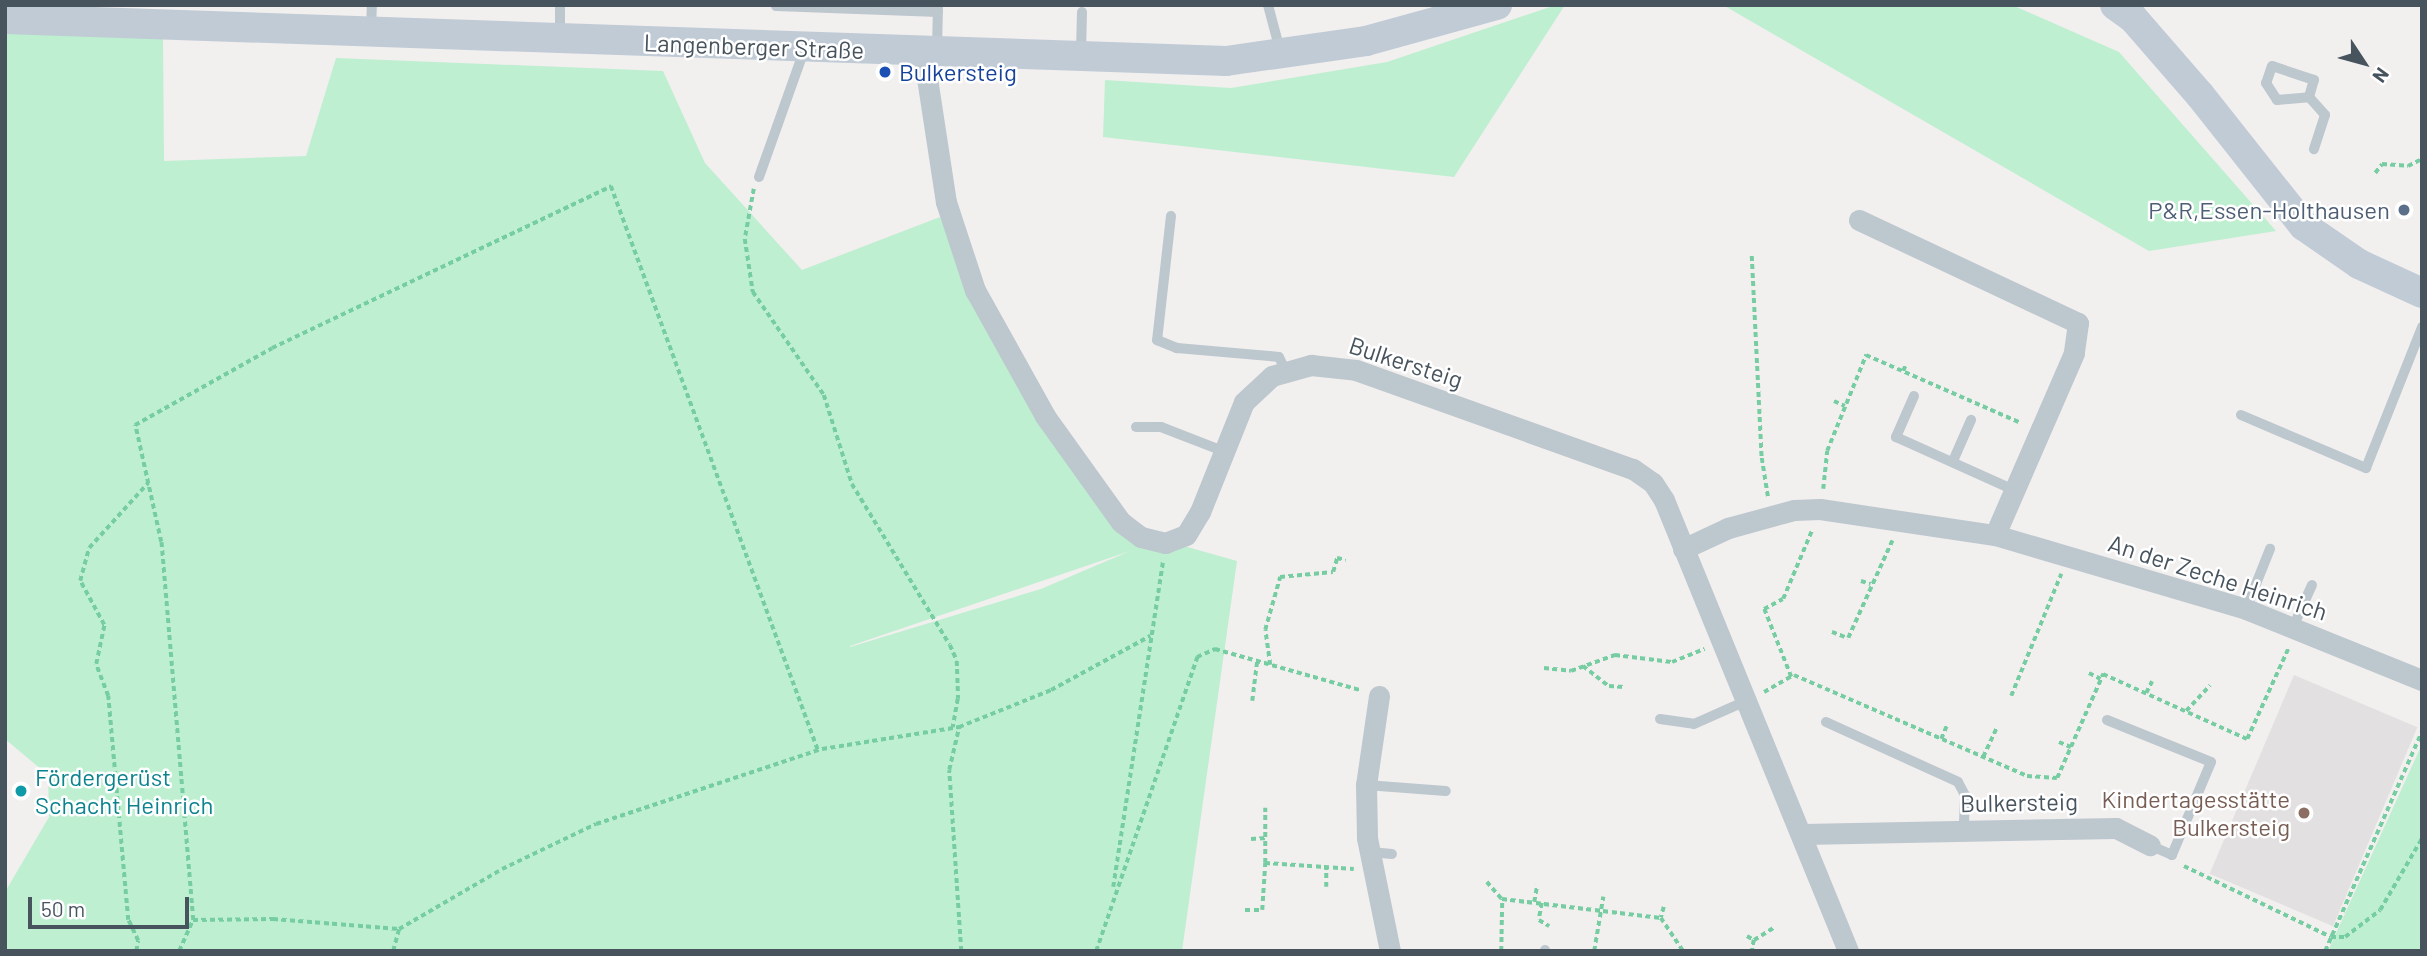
<!DOCTYPE html>
<meta charset="utf-8">
<style>
body{margin:0}
#map{position:relative;width:2427px;height:956px;overflow:hidden;background:#f2efef;font-family:Barlow,sans-serif}
div>[style]{position:absolute}
.education>*{inset:0;background:#e3e0e1;transform-origin:0 0}
.green>*{inset:0;background:#beefd1}
.path>*{height:3.5px;margin-top:-1.75px;transform-origin:0;background:repeating-linear-gradient(90deg,#76cda2 0 5px,transparent 0 8.5px)}
.lane>*{height:10px;margin:-5px;padding:0 5px;transform-origin:5px;border-radius:5px;background:#bdc7ce}
.street>*{height:21px;margin:-10.5px;padding:0 10.5px;transform-origin:10.5px;border-radius:10.5px;background:#bdc7ce}
.secondary>*{height:30px;margin:-15px;padding:0 15px;transform-origin:15px;border-radius:15px;background:#c0cbd6}
.dots>*{width:19px;height:19px;translate:-50% -50%;box-sizing:border-box;border:4px solid #fff;border-radius:50%}
span{translate:-50% -50%;white-space:nowrap;text-align:center;line-height:1.15;-webkit-text-stroke:5px #fff;paint-order:stroke}
.street-label{font-size:24px;color:#47535d}
.transit-label{font-size:24px;color:#164399}
.left{translate:0 -50%;text-align:left}
.service-label{font-size:24px;color:#4e5e75}
.right{translate:-100% -50%;text-align:right}
.culture-label{font-size:24px;color:#0d838f}
.education-label{font-size:24px;color:#785e54}
.frame{position:absolute;inset:0;border:7px solid #47535d;pointer-events:none}
.north{position:absolute;left:2329px;top:28px;width:70px;height:70px;-webkit-text-stroke:5px #fff;paint-order:stroke;rotate:126deg;font-size:19px;font-weight:700;line-height:28px;text-align:center;color:#47535d}
.north::after{content:'';display:block;margin:auto;width:24px;height:32px;background:#47535d;clip-path:polygon(50% 0,100% 100%,50% 72%,0 100%)}
.scale{position:absolute;left:28px;top:897px;width:161px;height:32px;box-sizing:border-box;border:4px solid #47535d;border-top:0;padding-left:9px;font-size:21px;line-height:24px;white-space:nowrap;color:#47535d;-webkit-text-stroke:5px #fff;paint-order:stroke}
</style>
<div id="map">
<div class="education">
<i style="left:2294px;top:675px;width:134px;height:216px;rotate:23deg"></i>
</div>
<div class="green">
<i style="clip-path:polygon(1556px 5px,1565px 5px,1454px 177px,1103px 137px,1105px 80px,1231px 88px,1387px 62px)"></i>
<i style="clip-path:polygon(1723px 5px,2012px 5px,2119px 52px,2276px 231px,2149px 251px)"></i>
<i style="clip-path:polygon(evenodd,5px 30px,163px 37px,164px 161px,306px 156px,336px 58px,663px 71px,705px 163px,802px 270px,940px 217px,1120px 528px,1237px 561px,1182px 951px,5px 951px,5px 892px,49px 817px,48px 775px,5px 739px,5px 30px,1130px 551px,1041px 589px,850px 647px,850px 646px,1130px 551px)"></i>
<i style="clip-path:polygon(2422px 744px,2422px 951px,2328px 951px)"></i>
</div>
<div class="path">
<i style="left:2375px;top:173px;width:11px;rotate:-52deg"></i>
<i style="left:2382px;top:164px;width:26px;rotate:4deg"></i>
<i style="left:2408px;top:166px;width:16px;rotate:-27deg"></i>
<i style="left:754px;top:189px;width:51px;rotate:100.2deg"></i>
<i style="left:745px;top:239px;width:54px;rotate:81.4deg"></i>
<i style="left:753px;top:292px;width:125px;rotate:55.4deg"></i>
<i style="left:824px;top:395px;width:93px;rotate:72.5deg"></i>
<i style="left:852px;top:484px;width:188px;rotate:58.7deg"></i>
<i style="left:950px;top:645px;width:17px;rotate:66deg"></i>
<i style="left:957px;top:661px;width:38px;rotate:88deg"></i>
<i style="left:958px;top:699px;width:29px;rotate:100deg"></i>
<i style="left:1752px;top:256px;width:202px;rotate:87.2deg"></i>
<i style="left:1762px;top:458px;width:39px;rotate:81deg"></i>
<i style="left:1903px;top:371px;width:8px;rotate:-67deg"></i>
<i style="left:1834px;top:401px;width:12px;rotate:24deg"></i>
<i style="left:1823px;top:489px;width:38px;rotate:-84deg"></i>
<i style="left:1827px;top:451px;width:104px;rotate:-67.9deg"></i>
<i style="left:1866px;top:355px;width:169px;rotate:23.7deg"></i>
<i style="left:1861px;top:581px;width:10px;rotate:17deg"></i>
<i style="left:1832px;top:632px;width:17px;rotate:21deg"></i>
<i style="left:1848px;top:638px;width:107px;rotate:-65.6deg"></i>
<i style="left:1270px;top:665px;width:35px;rotate:-98deg"></i>
<i style="left:1265px;top:630px;width:55px;rotate:-74.2deg"></i>
<i style="left:1280px;top:577px;width:53px;rotate:-5.4deg"></i>
<i style="left:1333px;top:572px;width:15px;rotate:-74deg"></i>
<i style="left:1337px;top:558px;width:9px;rotate:13deg"></i>
<i style="left:1583px;top:666px;width:33px;rotate:38deg"></i>
<i style="left:1609px;top:686px;width:15px;rotate:4deg"></i>
<i style="left:1544px;top:668px;width:27px;rotate:6deg"></i>
<i style="left:1571px;top:671px;width:47px;rotate:-20deg"></i>
<i style="left:1615px;top:655px;width:57px;rotate:7deg"></i>
<i style="left:1672px;top:662px;width:35px;rotate:-22deg"></i>
<i style="left:2089px;top:673px;width:13px;rotate:27deg"></i>
<i style="left:1791px;top:677px;width:73px;rotate:-111.7deg"></i>
<i style="left:1764px;top:609px;width:21px;rotate:-28deg"></i>
<i style="left:1783px;top:599px;width:75px;rotate:-67.2deg"></i>
<i style="left:1764px;top:692px;width:34px;rotate:-30deg"></i>
<i style="left:1794px;top:675px;width:254px;rotate:23.4deg"></i>
<i style="left:2027px;top:776px;width:30px;rotate:4deg"></i>
<i style="left:2057px;top:778px;width:114px;rotate:-66.1deg"></i>
<i style="left:2103px;top:674px;width:158px;rotate:24.3deg"></i>
<i style="left:2247px;top:739px;width:99px;rotate:-65.5deg"></i>
<i style="left:2146px;top:693px;width:13px;rotate:-63deg"></i>
<i style="left:2011px;top:696px;width:132px;rotate:-67.7deg"></i>
<i style="left:1252px;top:701px;width:40px;rotate:-82.9deg"></i>
<i style="left:2186px;top:711px;width:35px;rotate:-47deg"></i>
<i style="left:1941px;top:739px;width:15px;rotate:-67deg"></i>
<i style="left:2059px;top:742px;width:13px;rotate:23deg"></i>
<i style="left:1983px;top:757px;width:31px;rotate:-65deg"></i>
<i style="left:1251px;top:839px;width:16px;rotate:-4deg"></i>
<i style="left:1265px;top:863px;width:55px;rotate:-90deg"></i>
<i style="left:2184px;top:866px;width:163px;rotate:25.8deg"></i>
<i style="left:2331px;top:937px;width:14px"></i>
<i style="left:2345px;top:937px;width:44px;rotate:-37.6deg"></i>
<i style="left:2380px;top:910px;width:83px;rotate:-59.7deg"></i>
<i style="left:1487px;top:882px;width:23px;rotate:49deg"></i>
<i style="left:1113px;top:887px;width:329px;rotate:-81.3deg"></i>
<i style="left:1326px;top:887px;width:19px;rotate:-90deg"></i>
<i style="left:1534px;top:902px;width:17px;rotate:-80deg"></i>
<i style="left:1542px;top:903px;width:17px;rotate:100deg"></i>
<i style="left:1539px;top:920px;width:12px;rotate:31deg"></i>
<i style="left:1664px;top:907px;width:11px;rotate:105deg"></i>
<i style="left:1661px;top:918px;width:40px;rotate:56deg"></i>
<i style="left:1245px;top:910px;width:17px"></i>
<i style="left:1262px;top:910px;width:47px;rotate:-86.3deg"></i>
<i style="left:1265px;top:863px;width:89px;rotate:3.9deg"></i>
<i style="left:193px;top:920px;width:379px;rotate:-94.8deg"></i>
<i style="left:161px;top:542px;width:120px;rotate:-102.5deg"></i>
<i style="left:135px;top:425px;width:157px;rotate:-29.3deg"></i>
<i style="left:272px;top:348px;width:376px;rotate:-25.5deg"></i>
<i style="left:611px;top:186px;width:601px;rotate:69.85deg"></i>
<i style="left:1747px;top:936px;width:8px;rotate:30deg"></i>
<i style="left:1754px;top:940px;width:11px;rotate:100deg"></i>
<i style="left:1754px;top:940px;width:25px;rotate:-32deg"></i>
<i style="left:136px;top:951px;width:10px;rotate:-79deg"></i>
<i style="left:138px;top:941px;width:23px;rotate:-115deg"></i>
<i style="left:128px;top:920px;width:225px;rotate:-95.1deg"></i>
<i style="left:108px;top:696px;width:34px;rotate:-111deg"></i>
<i style="left:96px;top:664px;width:40px;rotate:-78deg"></i>
<i style="left:104px;top:625px;width:50px;rotate:-118.6deg"></i>
<i style="left:80px;top:581px;width:34px;rotate:-75deg"></i>
<i style="left:89px;top:548px;width:88px;rotate:-47.8deg"></i>
<i style="left:179px;top:951px;width:34px;rotate:-66deg"></i>
<i style="left:193px;top:920px;width:80px;rotate:-0.7deg"></i>
<i style="left:273px;top:919px;width:126px;rotate:4.5deg"></i>
<i style="left:399px;top:929px;width:119px;rotate:-30.2deg"></i>
<i style="left:502px;top:869px;width:104px;rotate:-25.6deg"></i>
<i style="left:596px;top:824px;width:238px;rotate:-18.4deg"></i>
<i style="left:822px;top:749px;width:139px;rotate:-9.1deg"></i>
<i style="left:393px;top:951px;width:23px;rotate:-75deg"></i>
<i style="left:961px;top:951px;width:181px;rotate:-93.8deg"></i>
<i style="left:949px;top:770px;width:44px;rotate:-76.9deg"></i>
<i style="left:959px;top:727px;width:99px;rotate:-21.9deg"></i>
<i style="left:1051px;top:690px;width:113px;rotate:-28.6deg"></i>
<i style="left:1096px;top:951px;width:311px;rotate:-71deg"></i>
<i style="left:1197px;top:657px;width:20px;rotate:-24deg"></i>
<i style="left:1215px;top:649px;width:151px;rotate:15.8deg"></i>
<i style="left:1289px;top:951px;width:8px"></i>
<i style="left:1501px;top:951px;width:52px;rotate:-88.9deg"></i>
<i style="left:1502px;top:899px;width:160px;rotate:6.8deg"></i>
<i style="left:1594px;top:951px;width:55px;rotate:-80.5deg"></i>
<i style="left:2325px;top:951px;width:240px;rotate:-66.2deg"></i>
</div>
<div class="lane">
<i style="left:560px;top:5px;width:30px;rotate:90deg"></i>
<i style="left:1268px;top:5px;width:47px;rotate:75.1deg"></i>
<i style="left:776px;top:6px;width:162px;rotate:2.1deg"></i>
<i style="left:371px;top:30px;width:25px;rotate:-88deg"></i>
<i style="left:937px;top:49px;width:43px;rotate:-88.7deg"></i>
<i style="left:1081px;top:53px;width:41px;rotate:-88.6deg"></i>
<i style="left:2309px;top:97px;width:18px;rotate:-74deg"></i>
<i style="left:2314px;top:80px;width:44px;rotate:-161.6deg"></i>
<i style="left:2272px;top:66px;width:18px;rotate:109deg"></i>
<i style="left:2266px;top:83px;width:20px;rotate:57deg"></i>
<i style="left:2277px;top:100px;width:32px;rotate:-5deg"></i>
<i style="left:2309px;top:97px;width:24px;rotate:48deg"></i>
<i style="left:2325px;top:115px;width:36px;rotate:108deg"></i>
<i style="left:759px;top:177px;width:137px;rotate:-70.4deg"></i>
<i style="left:1171px;top:216px;width:125px;rotate:96.4deg"></i>
<i style="left:1157px;top:340px;width:22px;rotate:22deg"></i>
<i style="left:1177px;top:348px;width:102px;rotate:5deg"></i>
<i style="left:1279px;top:357px;width:14px;rotate:65deg"></i>
<i style="left:1914px;top:396px;width:45px;rotate:113.7deg"></i>
<i style="left:1896px;top:437px;width:129px;rotate:24.2deg"></i>
<i style="left:2241px;top:415px;width:136px;rotate:23deg"></i>
<i style="left:2366px;top:468px;width:152px;rotate:-68.3deg"></i>
<i style="left:1136px;top:427px;width:25px"></i>
<i style="left:1161px;top:427px;width:66px;rotate:21.2deg"></i>
<i style="left:1953px;top:461px;width:45px;rotate:-66.3deg"></i>
<i style="left:2246px;top:609px;width:65px;rotate:-68.2deg"></i>
<i style="left:2293px;top:627px;width:46px;rotate:-65.7deg"></i>
<i style="left:1660px;top:719px;width:34px;rotate:8deg"></i>
<i style="left:1694px;top:724px;width:57px;rotate:-23.9deg"></i>
<i style="left:2107px;top:720px;width:112px;rotate:22deg"></i>
<i style="left:2211px;top:762px;width:101px;rotate:112.8deg"></i>
<i style="left:2172px;top:855px;width:24px;rotate:-156deg"></i>
<i style="left:1826px;top:722px;width:145px;rotate:24.4deg"></i>
<i style="left:1958px;top:782px;width:15px;rotate:62deg"></i>
<i style="left:1965px;top:795px;width:34px;rotate:92deg"></i>
<i style="left:1366px;top:785px;width:80px;rotate:4.3deg"></i>
<i style="left:1370px;top:852px;width:22px;rotate:5deg"></i>
<i style="left:1545px;top:951px;width:1px;rotate:-90deg"></i>
</div>
<div class="street">
<i style="left:923px;top:52px;width:152px;rotate:81.3deg"></i>
<i style="left:946px;top:202px;width:93px;rotate:71.8deg"></i>
<i style="left:975px;top:290px;width:144px;rotate:60.9deg"></i>
<i style="left:1045px;top:416px;width:130px;rotate:54.4deg"></i>
<i style="left:1121px;top:522px;width:25px;rotate:37deg"></i>
<i style="left:1141px;top:537px;width:25px;rotate:14deg"></i>
<i style="left:1165px;top:543px;width:22px;rotate:-21deg"></i>
<i style="left:1186px;top:535px;width:27px;rotate:-59deg"></i>
<i style="left:1200px;top:512px;width:118px;rotate:-68.2deg"></i>
<i style="left:1244px;top:402px;width:38px;rotate:-43deg"></i>
<i style="left:1272px;top:376px;width:41px;rotate:-15.8deg"></i>
<i style="left:1311px;top:365px;width:45px;rotate:6.3deg"></i>
<i style="left:1356px;top:370px;width:294px;rotate:19.7deg"></i>
<i style="left:1633px;top:469px;width:24px;rotate:35deg"></i>
<i style="left:1653px;top:483px;width:20px;rotate:57deg"></i>
<i style="left:1664px;top:500px;width:487px;rotate:67.8deg"></i>
<i style="left:1859px;top:220px;width:242px;rotate:25.2deg"></i>
<i style="left:2078px;top:323px;width:30px;rotate:98deg"></i>
<i style="left:2074px;top:353px;width:198px;rotate:113.5deg"></i>
<i style="left:1683px;top:549px;width:50px;rotate:-25deg"></i>
<i style="left:1728px;top:528px;width:68px;rotate:-15.3deg"></i>
<i style="left:1794px;top:510px;width:26px;rotate:-2deg"></i>
<i style="left:1820px;top:509px;width:177px;rotate:8.5deg"></i>
<i style="left:1995px;top:535px;width:262px;rotate:16.4deg"></i>
<i style="left:2246px;top:609px;width:190px;rotate:22deg"></i>
<i style="left:1379px;top:696px;width:90px;rotate:98.3deg"></i>
<i style="left:1366px;top:785px;width:53px;rotate:88.9deg"></i>
<i style="left:1367px;top:838px;width:115px;rotate:78.5deg"></i>
<i style="left:1803px;top:834px;width:313px;rotate:-1.1deg"></i>
<i style="left:2116px;top:828px;width:38px;rotate:27deg"></i>
</div>
<div class="secondary">
<i style="left:2115px;top:5px;width:22px;rotate:36deg"></i>
<i style="left:2133px;top:18px;width:102px;rotate:49deg"></i>
<i style="left:2200px;top:95px;width:167px;rotate:51.6deg"></i>
<i style="left:2304px;top:226px;width:67px;rotate:34.6deg"></i>
<i style="left:2359px;top:264px;width:69px;rotate:24.7deg"></i>
<i style="left:5px;top:19px;width:1222px;rotate:1.97deg"></i>
<i style="left:1226px;top:61px;width:141px;rotate:-8.1deg"></i>
<i style="left:1366px;top:41px;width:136px;rotate:-15.4deg"></i>
</div>
<div class="dots">
<i style="left:885px;top:72px;background:#1a4fb4"></i>
<i style="left:2404px;top:210px;background:#5c6f8a"></i>
<i style="left:21px;top:791px;background:#0f9aa8"></i>
<i style="left:2304px;top:813px;background:#8d6e63"></i>
</div>
<div class="street-label">
<span style="left:754px;top:46px;rotate:2deg">Langenberger Straße</span>
<span style="left:1406px;top:362px;rotate:18deg">Bulkersteig</span>
<span style="left:2218px;top:577px;rotate:18deg">An der Zeche Heinrich</span>
<span style="left:2019px;top:802px;rotate:-1deg">Bulkersteig</span>
</div>
<div class="transit-label">
<span class="left" style="left:899px;top:72px">Bulkersteig</span>
</div>
<div class="service-label">
<span class="right" style="left:2390px;top:210px">P&amp;R,Essen-Holthausen</span>
</div>
<div class="culture-label">
<span class="left" style="left:35px;top:791px">Fördergerüst<br>Schacht Heinrich</span>
</div>
<div class="education-label">
<span class="right" style="left:2290px;top:813px">Kindertagesstätte<br>Bulkersteig</span>
</div>
<div class="frame"></div>
<div class="north">N</div>
<div class="scale">50 m</div>
</div>
